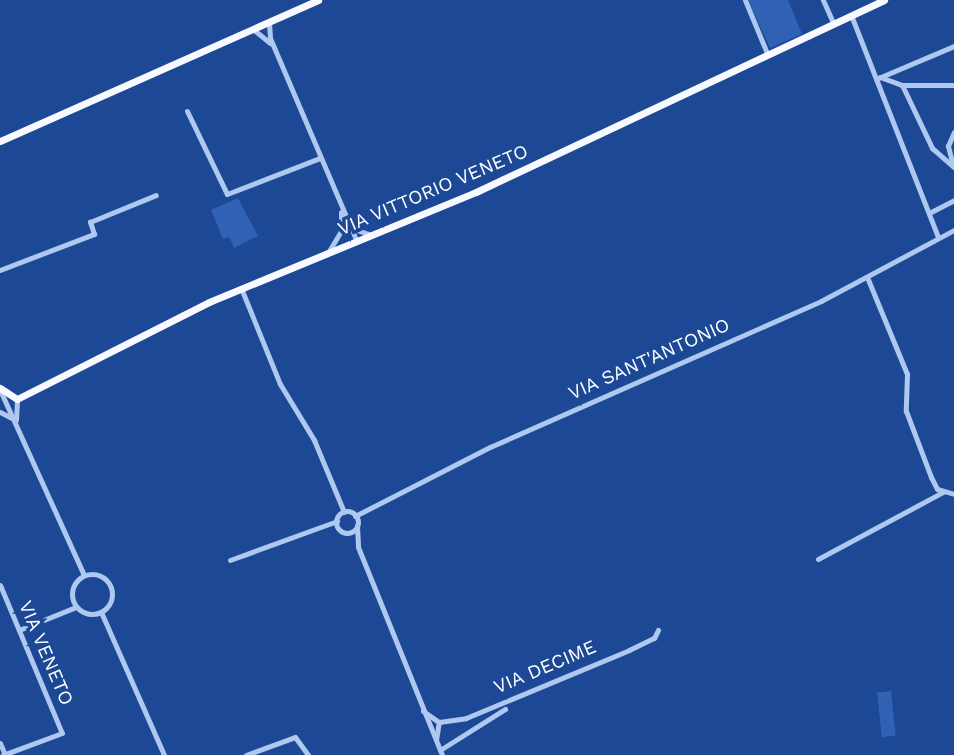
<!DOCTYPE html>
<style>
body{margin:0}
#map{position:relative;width:954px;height:755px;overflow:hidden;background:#1c4896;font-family:"Work Sans",sans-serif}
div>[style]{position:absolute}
.green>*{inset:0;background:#3061b4;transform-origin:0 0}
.minor>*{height:5px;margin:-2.5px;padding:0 2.5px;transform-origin:2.5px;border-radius:2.5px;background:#afc8ef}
.minor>.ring{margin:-2.5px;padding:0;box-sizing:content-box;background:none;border:5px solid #afc8ef;border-radius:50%}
.major>*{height:7px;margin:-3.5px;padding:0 3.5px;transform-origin:3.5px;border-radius:3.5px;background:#f8faff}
span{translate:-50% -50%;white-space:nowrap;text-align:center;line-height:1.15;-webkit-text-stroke:7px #1c4896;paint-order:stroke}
.street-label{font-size:19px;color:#fff}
</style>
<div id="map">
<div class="green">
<i style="clip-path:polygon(748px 0,788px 0,802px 34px,770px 48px)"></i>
<i style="clip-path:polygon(238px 198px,258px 236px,234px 248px,229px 237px,223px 239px,211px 210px)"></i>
<i style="left:891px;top:691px;width:45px;height:14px;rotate:84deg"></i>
</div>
<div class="minor">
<i style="left:745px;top:0;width:57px;rotate:67.5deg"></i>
<i style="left:823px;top:0;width:24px;rotate:66deg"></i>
<i style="left:851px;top:15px;width:238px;rotate:68.6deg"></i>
<i style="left:269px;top:23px;width:15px;rotate:86deg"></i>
<i style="left:270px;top:38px;width:220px;rotate:66.9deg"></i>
<i style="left:254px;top:30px;width:21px;rotate:39deg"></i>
<i style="left:880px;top:77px;width:23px;rotate:20deg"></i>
<i style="left:902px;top:85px;width:52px"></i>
<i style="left:876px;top:79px;width:85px;rotate:-22.9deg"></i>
<i style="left:902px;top:85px;width:70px;rotate:64.5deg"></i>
<i style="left:932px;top:148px;width:29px;rotate:41deg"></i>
<i style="left:187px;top:111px;width:92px;rotate:64.3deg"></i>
<i style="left:227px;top:194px;width:100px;rotate:-21.2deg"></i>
<i style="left:953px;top:166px;width:21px;rotate:-104deg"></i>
<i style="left:948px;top:146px;width:15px;rotate:-67deg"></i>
<i style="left:929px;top:213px;width:28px;rotate:-27deg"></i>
<i style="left:351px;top:228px;width:21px;rotate:19deg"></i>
<i style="left:329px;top:251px;width:23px;rotate:-59deg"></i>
<i style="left:341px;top:231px;width:19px;rotate:-90deg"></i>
<i style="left:0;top:270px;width:101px;rotate:-21deg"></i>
<i style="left:94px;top:234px;width:13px;rotate:-108deg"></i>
<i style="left:90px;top:222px;width:71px;rotate:-22.2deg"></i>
<i style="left:867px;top:277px;width:105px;rotate:67.6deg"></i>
<i style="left:907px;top:374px;width:37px;rotate:92deg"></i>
<i style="left:906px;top:411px;width:71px;rotate:69.3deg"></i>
<i style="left:931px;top:477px;width:13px;rotate:63deg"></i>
<i style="left:937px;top:489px;width:18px;rotate:16deg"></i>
<i style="left:241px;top:288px;width:104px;rotate:67.9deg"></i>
<i style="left:280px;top:384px;width:66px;rotate:58.7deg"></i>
<i style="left:314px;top:440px;width:78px;rotate:67.4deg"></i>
<i style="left:0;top:390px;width:203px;rotate:65.6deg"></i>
<i style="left:0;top:412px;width:13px;rotate:27deg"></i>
<i style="left:16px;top:420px;width:21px;rotate:-87deg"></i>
<i class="ring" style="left:336px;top:511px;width:17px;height:17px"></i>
<i style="left:355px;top:516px;width:152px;rotate:-27.1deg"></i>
<i style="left:490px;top:447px;width:362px;rotate:-23.8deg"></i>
<i style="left:821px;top:301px;width:151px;rotate:-28.1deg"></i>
<i style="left:357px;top:526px;width:21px;rotate:87deg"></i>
<i style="left:358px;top:547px;width:224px;rotate:68deg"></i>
<i style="left:818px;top:559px;width:142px;rotate:-28.2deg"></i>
<i style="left:230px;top:560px;width:114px;rotate:-20deg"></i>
<i class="ring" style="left:72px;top:574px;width:35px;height:35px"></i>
<i style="left:0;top:585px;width:160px;rotate:67.3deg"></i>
<i style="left:62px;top:733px;width:63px;rotate:159.6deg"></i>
<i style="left:101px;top:612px;width:156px;rotate:66.2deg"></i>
<i style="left:19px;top:630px;width:61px;rotate:-22deg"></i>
<i style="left:423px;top:711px;width:19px;rotate:35deg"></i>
<i style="left:439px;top:722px;width:27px;rotate:-8deg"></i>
<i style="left:466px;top:718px;width:177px;rotate:-22.6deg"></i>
<i style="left:629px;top:650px;width:28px;rotate:-26deg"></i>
<i style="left:654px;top:638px;width:9px;rotate:-63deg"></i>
<i style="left:436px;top:740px;width:18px;rotate:-81deg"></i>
<i style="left:0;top:743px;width:13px;rotate:67deg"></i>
<i style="left:440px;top:750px;width:77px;rotate:-32.2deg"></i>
<i style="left:246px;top:755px;width:52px;rotate:-20.2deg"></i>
<i style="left:295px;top:737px;width:22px;rotate:54deg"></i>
</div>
<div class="major">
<i style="left:0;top:141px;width:348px;rotate:-23.9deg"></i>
<i style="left:0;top:388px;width:20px;rotate:33deg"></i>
<i style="left:17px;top:399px;width:215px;rotate:-26.8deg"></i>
<i style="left:209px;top:302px;width:289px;rotate:-22.4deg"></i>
<i style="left:476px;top:192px;width:451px;rotate:-25.2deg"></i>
</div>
<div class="street-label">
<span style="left:433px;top:190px;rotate:-23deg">VIA VITTORIO VENETO</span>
<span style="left:649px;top:359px;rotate:-24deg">VIA SANT'ANTONIO</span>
<span style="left:46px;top:653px;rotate:67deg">VIA VENETO</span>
<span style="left:545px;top:667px;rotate:-23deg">VIA DECIME</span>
</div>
</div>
